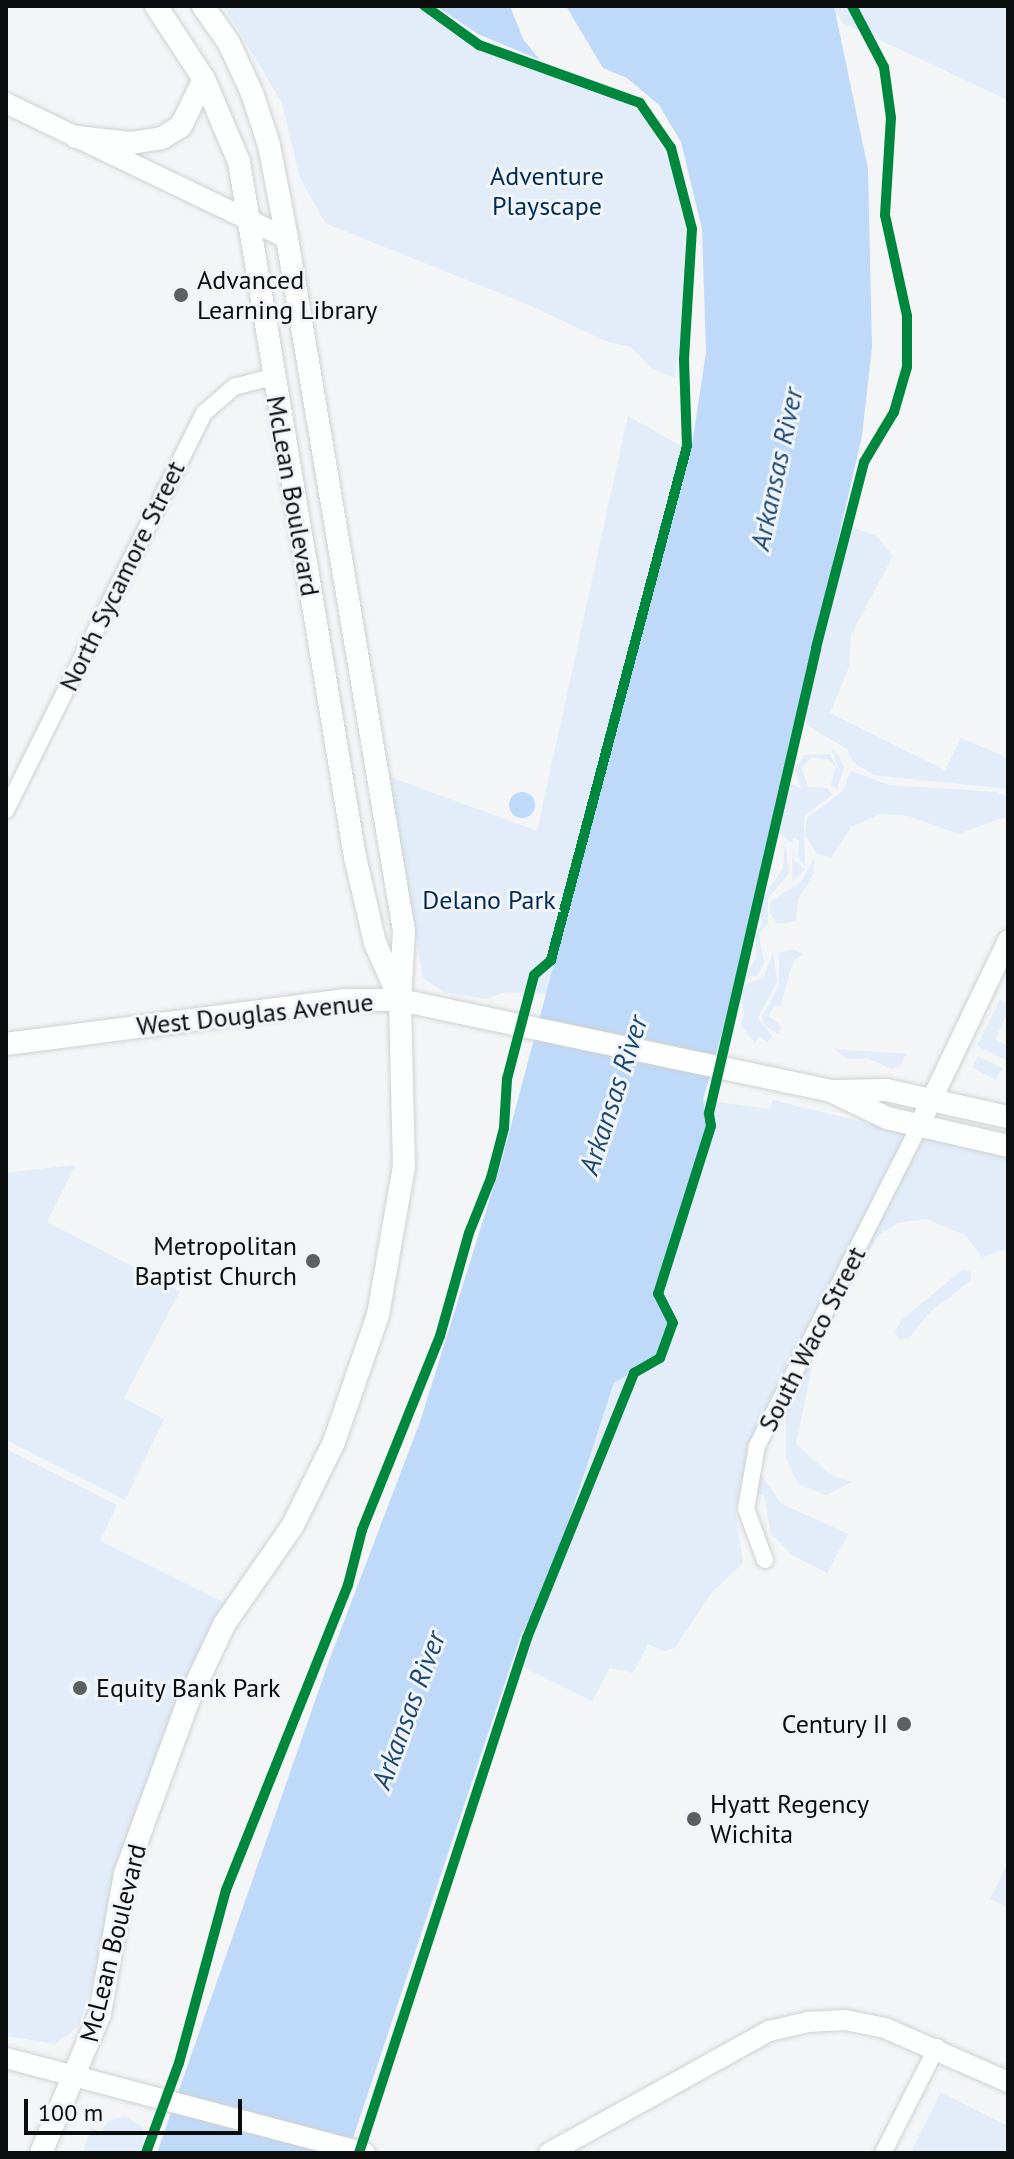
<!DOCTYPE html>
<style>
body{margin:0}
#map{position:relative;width:1014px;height:2159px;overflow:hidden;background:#f3f5f7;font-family:"PT Sans",sans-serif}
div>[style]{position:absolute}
.green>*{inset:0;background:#e2edf9;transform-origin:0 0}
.water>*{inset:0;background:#bfdaf9}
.round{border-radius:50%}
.roads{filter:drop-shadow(0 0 2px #d0d1d2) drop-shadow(0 0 2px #d0d1d2)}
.minor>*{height:16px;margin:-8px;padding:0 8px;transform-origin:8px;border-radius:8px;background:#fdfefe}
.tertiary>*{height:20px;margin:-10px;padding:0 10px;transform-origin:10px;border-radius:10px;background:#fdfefe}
.secondary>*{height:22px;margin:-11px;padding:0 11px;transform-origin:11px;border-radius:11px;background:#fdfefe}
.cycleway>*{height:10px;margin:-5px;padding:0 5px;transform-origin:5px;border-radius:5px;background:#00873e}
.dots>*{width:22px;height:22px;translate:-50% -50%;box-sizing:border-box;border:4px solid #f1f5f9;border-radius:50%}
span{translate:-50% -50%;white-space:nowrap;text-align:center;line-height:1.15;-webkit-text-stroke:6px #f1f5f9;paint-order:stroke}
.park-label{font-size:26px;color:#002b57}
.poi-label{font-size:26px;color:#0b0c0e}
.left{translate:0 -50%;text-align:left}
.right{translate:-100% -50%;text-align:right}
.street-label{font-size:26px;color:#0b0c0e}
.water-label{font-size:28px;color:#1c4875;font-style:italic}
.frame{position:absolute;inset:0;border:8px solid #0b0c0e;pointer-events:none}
.scale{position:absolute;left:24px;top:2099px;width:218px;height:36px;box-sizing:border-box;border:4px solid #0b0c0e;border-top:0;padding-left:10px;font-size:24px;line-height:28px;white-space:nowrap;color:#0b0c0e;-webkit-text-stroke:6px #f1f5f9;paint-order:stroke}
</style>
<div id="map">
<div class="green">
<i style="clip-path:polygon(224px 6px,419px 6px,495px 55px,609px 93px,641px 112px,670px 161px,685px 229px,684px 307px,675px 378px,651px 368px,631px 347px,605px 341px,529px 305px,325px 223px,300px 178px,282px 103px)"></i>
<i style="clip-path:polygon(832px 6px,1008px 6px,1008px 100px,843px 23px)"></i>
<i style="clip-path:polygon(628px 416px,690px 451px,547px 994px,505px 992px,486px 999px,445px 993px,423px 978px,387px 776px,537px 831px)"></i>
<i style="clip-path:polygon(851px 527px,875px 535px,893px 556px,851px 635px,849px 667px,830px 713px,945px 770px,961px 738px,1008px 758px,1008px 789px,874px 775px,854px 763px,847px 749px,808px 726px,804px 712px)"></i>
<i style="clip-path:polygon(831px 748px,837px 753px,844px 767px,837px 790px,831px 784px,836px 767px,829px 760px,812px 757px,802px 768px,808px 787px,827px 788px,832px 795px,804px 816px,805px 867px,798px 857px,799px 841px,793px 837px,794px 860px,805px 869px,792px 882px,793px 843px,779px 834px,779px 822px,791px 784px,801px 788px,795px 770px,804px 755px,830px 754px,841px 774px)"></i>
<i style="clip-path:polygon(850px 771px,889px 785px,997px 792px,1008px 797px,1008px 816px,958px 834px,909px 816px,880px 814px,851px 827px,831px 857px,817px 854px,805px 835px,807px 818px,843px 791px)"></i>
<i style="clip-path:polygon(785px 840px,789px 874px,768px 898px,768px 924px,759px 934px,764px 964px,757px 975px,742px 980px,756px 958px,756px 934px,762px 924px,759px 904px,783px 868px)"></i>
<i style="clip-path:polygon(814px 858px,814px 873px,798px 900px,796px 921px,777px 924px,770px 912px,771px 901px,802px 881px)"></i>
<i style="clip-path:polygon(793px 949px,803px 954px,793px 961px,781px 1006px,774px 1006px,769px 1016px,781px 1026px,779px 1034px,765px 1026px,762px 1016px,779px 986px,779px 953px)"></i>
<i style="clip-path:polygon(773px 952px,777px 981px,758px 1018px,773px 1037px,767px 1042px,760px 1036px,755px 1042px,741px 1026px,744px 1012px,739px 994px,742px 986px,764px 977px)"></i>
<i style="clip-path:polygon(1000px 1000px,1008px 1004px,1008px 1012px,995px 1039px,1008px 1046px,1008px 1061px,977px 1046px)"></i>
<i style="clip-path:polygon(834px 1049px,906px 1054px,900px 1066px,891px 1069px,868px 1058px,847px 1059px)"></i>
<i style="left:978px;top:1056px;width:27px;height:13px;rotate:27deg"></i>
<i style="clip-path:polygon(703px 1100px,770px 1109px,773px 1100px,1008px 1158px,1008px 1248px,982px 1257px,965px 1235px,926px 1219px,897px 1223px,877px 1237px,815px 1353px,796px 1444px,829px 1474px,852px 1482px,826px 1495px,798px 1484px,786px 1458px,786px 1416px,762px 1409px,735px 1508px,743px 1563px,711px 1593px,675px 1648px,664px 1651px,648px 1644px,633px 1673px,610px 1668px,592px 1701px,513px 1662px,549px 1581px,615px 1383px,656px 1358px,654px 1296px,688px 1195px)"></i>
<i style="clip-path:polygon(75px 1165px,47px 1222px,180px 1291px,124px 1398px,164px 1419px,125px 1500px,6px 1440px,6px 1173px)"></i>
<i style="clip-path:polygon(963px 1269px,971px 1272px,970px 1281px,929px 1313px,909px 1338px,899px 1340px,895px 1331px,902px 1320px)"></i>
<i style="clip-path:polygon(6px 1449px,117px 1505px,100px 1541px,225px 1603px,177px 1710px,79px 2026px,55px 2044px,6px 2036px)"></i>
<i style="clip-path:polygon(758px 1471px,782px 1504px,848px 1534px,827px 1573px,794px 1556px,771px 1534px,764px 1495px,757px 1494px)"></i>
<i style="clip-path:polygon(1008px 1863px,1008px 1908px,990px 1899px)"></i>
<i style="clip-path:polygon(941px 2092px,1008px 2126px,1008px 2153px,910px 2153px)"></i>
<i style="clip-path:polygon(124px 2116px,143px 2127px,144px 2147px,156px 2153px,83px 2153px,91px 2128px,101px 2132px,108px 2121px)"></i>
</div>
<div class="water">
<i style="clip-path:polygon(436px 6px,510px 6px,523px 39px,540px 60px,478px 34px)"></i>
<i style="clip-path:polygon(566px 6px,834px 6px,868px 169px,872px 347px,862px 436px,736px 983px,703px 1100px,707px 1126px,654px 1296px,669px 1322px,656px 1358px,614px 1383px,549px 1581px,520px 1638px,348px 2153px,157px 2153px,330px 1658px,420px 1422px,501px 1163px,692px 445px,706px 352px,702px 229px,681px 142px,659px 105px,627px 78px,603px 68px)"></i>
<i class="round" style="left:509px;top:792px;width:26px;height:26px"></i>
</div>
<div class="roads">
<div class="minor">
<i style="left:6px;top:810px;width:444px;rotate:-63.5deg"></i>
<i style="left:204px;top:413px;width:40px;rotate:-41deg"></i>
<i style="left:234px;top:387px;width:38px;rotate:-15deg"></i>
<i style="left:765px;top:1560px;width:54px;rotate:-110.4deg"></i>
<i style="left:746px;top:1509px;width:64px;rotate:-80.1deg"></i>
<i style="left:757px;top:1446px;width:359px;rotate:-63.1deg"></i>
<i style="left:883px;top:2153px;width:119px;rotate:-63deg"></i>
</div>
<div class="tertiary">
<i style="left:6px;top:103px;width:312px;rotate:25.7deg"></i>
<i style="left:919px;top:1126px;width:206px;rotate:-64.4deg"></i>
<i style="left:6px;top:2058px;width:371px;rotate:14.8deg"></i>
<i style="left:549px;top:2153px;width:252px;rotate:-29deg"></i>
<i style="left:769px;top:2031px;width:39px;rotate:-13deg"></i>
<i style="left:807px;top:2022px;width:38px;rotate:-3deg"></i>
<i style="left:845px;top:2020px;width:41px;rotate:11.3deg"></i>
<i style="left:885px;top:2028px;width:134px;rotate:23.7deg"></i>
</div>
<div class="secondary">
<i style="left:156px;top:6px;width:87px;rotate:56.7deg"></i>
<i style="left:204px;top:79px;width:90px;rotate:67.1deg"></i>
<i style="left:239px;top:162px;width:705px;rotate:80.52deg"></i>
<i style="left:355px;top:857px;width:88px;rotate:76.9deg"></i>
<i style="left:375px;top:943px;width:57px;rotate:66.1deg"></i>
<i style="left:76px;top:137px;width:55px;rotate:6.2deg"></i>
<i style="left:131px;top:143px;width:31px;rotate:-9deg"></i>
<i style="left:162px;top:138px;width:22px;rotate:-32deg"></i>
<i style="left:181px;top:126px;width:52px;rotate:-63.9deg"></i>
<i style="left:6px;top:1044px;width:343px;rotate:-7.4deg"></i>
<i style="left:346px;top:1000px;width:54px"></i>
<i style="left:400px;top:1000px;width:441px;rotate:11.9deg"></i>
<i style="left:831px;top:1091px;width:62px;rotate:25.7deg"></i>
<i style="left:887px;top:1118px;width:124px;rotate:13deg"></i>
<i style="left:836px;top:1091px;width:50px;rotate:-1.1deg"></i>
<i style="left:886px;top:1090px;width:125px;rotate:12.5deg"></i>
<i style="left:41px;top:2153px;width:152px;rotate:-67.1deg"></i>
<i style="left:100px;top:2013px;width:141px;rotate:-79.8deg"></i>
<i style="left:125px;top:1874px;width:186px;rotate:-69.9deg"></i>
<i style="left:189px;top:1699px;width:84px;rotate:-64.7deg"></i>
<i style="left:225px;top:1623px;width:119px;rotate:-55.2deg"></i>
<i style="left:293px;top:1525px;width:93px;rotate:-63.7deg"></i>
<i style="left:334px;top:1442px;width:134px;rotate:-70.9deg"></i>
<i style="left:378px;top:1315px;width:151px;rotate:-80.1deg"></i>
<i style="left:404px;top:1166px;width:166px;rotate:-91.4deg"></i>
<i style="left:400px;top:1000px;width:69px;rotate:-86.7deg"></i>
<i style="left:404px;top:931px;width:703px;rotate:-99.58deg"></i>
<i style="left:287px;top:238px;width:95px;rotate:-101deg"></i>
<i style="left:269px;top:145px;width:55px;rotate:-108.1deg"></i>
<i style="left:252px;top:93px;width:55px;rotate:-114.7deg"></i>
<i style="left:229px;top:43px;width:45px;rotate:-125.1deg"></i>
</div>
</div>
<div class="cycleway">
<i style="left:146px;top:2153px;width:96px;rotate:-69.9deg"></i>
<i style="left:179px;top:2063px;width:179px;rotate:-74.8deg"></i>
<i style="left:226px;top:1890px;width:328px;rotate:-68.2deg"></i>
<i style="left:348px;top:1585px;width:57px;rotate:-75.7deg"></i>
<i style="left:362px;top:1530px;width:209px;rotate:-68.1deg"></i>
<i style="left:440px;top:1336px;width:107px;rotate:-74.3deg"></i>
<i style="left:469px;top:1233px;width:59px;rotate:-68.2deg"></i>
<i style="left:491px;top:1178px;width:52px;rotate:-75.4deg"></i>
<i style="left:504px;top:1128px;width:49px;rotate:-86.5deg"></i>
<i style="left:507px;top:1079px;width:107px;rotate:-75.4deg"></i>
<i style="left:534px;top:975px;width:23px;rotate:-41deg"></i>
<i style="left:551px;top:960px;width:532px;rotate:-75.18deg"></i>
<i style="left:687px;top:446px;width:87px;rotate:-92deg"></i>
<i style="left:684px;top:359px;width:130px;rotate:-86.5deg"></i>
<i style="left:692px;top:229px;width:84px;rotate:-104.5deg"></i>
<i style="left:671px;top:148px;width:55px;rotate:-124.6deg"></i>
<i style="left:640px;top:103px;width:171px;rotate:-160.2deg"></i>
<i style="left:479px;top:45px;width:67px;rotate:-144.2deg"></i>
<i style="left:359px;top:2153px;width:542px;rotate:-71.93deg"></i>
<i style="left:527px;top:1638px;width:286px;rotate:-68deg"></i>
<i style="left:634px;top:1373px;width:30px;rotate:-30deg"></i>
<i style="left:660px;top:1358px;width:37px;rotate:-70deg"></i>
<i style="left:673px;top:1323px;width:33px;rotate:-117deg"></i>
<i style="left:658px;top:1294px;width:176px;rotate:-72.5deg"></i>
<i style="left:711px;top:1126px;width:13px;rotate:-99deg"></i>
<i style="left:709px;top:1113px;width:477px;rotate:-77deg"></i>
<i style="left:816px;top:648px;width:192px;rotate:-75.5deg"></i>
<i style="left:864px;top:462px;width:58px;rotate:-59deg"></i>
<i style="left:894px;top:412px;width:47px;rotate:-73.9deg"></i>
<i style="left:907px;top:367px;width:51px;rotate:-90deg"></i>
<i style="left:907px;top:316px;width:103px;rotate:-102.3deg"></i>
<i style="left:885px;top:215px;width:97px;rotate:-86.5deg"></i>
<i style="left:891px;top:118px;width:51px;rotate:-97.8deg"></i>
<i style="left:884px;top:67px;width:69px;rotate:-117.7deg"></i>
</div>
<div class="dots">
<i style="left:181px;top:295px;background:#5c5e60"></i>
<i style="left:313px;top:1261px;background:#5c5e60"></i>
<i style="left:80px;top:1688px;background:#5c5e60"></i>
<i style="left:904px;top:1724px;background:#5c5e60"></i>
<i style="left:694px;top:1819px;background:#5c5e60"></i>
</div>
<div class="park-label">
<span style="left:547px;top:191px">Adventure<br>Playscape</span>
<span style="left:489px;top:900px">Delano Park</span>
</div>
<div class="poi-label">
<span class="left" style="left:197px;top:295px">Advanced<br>Learning Library</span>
<span class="right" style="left:297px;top:1261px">Metropolitan<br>Baptist Church</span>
<span class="left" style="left:96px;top:1688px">Equity Bank Park</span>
<span class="right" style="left:888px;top:1724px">Century II</span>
<span class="left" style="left:710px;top:1819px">Hyatt Regency<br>Wichita</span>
</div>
<div class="street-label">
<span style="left:293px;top:496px;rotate:80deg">McLean Boulevard</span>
<span style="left:122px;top:576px;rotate:-64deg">North Sycamore Street</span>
<span style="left:255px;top:1014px;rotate:-6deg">West Douglas Avenue</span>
<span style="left:812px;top:1339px;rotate:-63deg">South Waco Street</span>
<span style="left:113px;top:1943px;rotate:-76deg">McLean Boulevard</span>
</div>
<div class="water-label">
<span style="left:776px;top:469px;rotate:-78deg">Arkansas River</span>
<span style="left:613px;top:1095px;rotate:-72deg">Arkansas River</span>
<span style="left:408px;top:1710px;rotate:-70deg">Arkansas River</span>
</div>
<div class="frame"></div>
<div class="scale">100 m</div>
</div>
